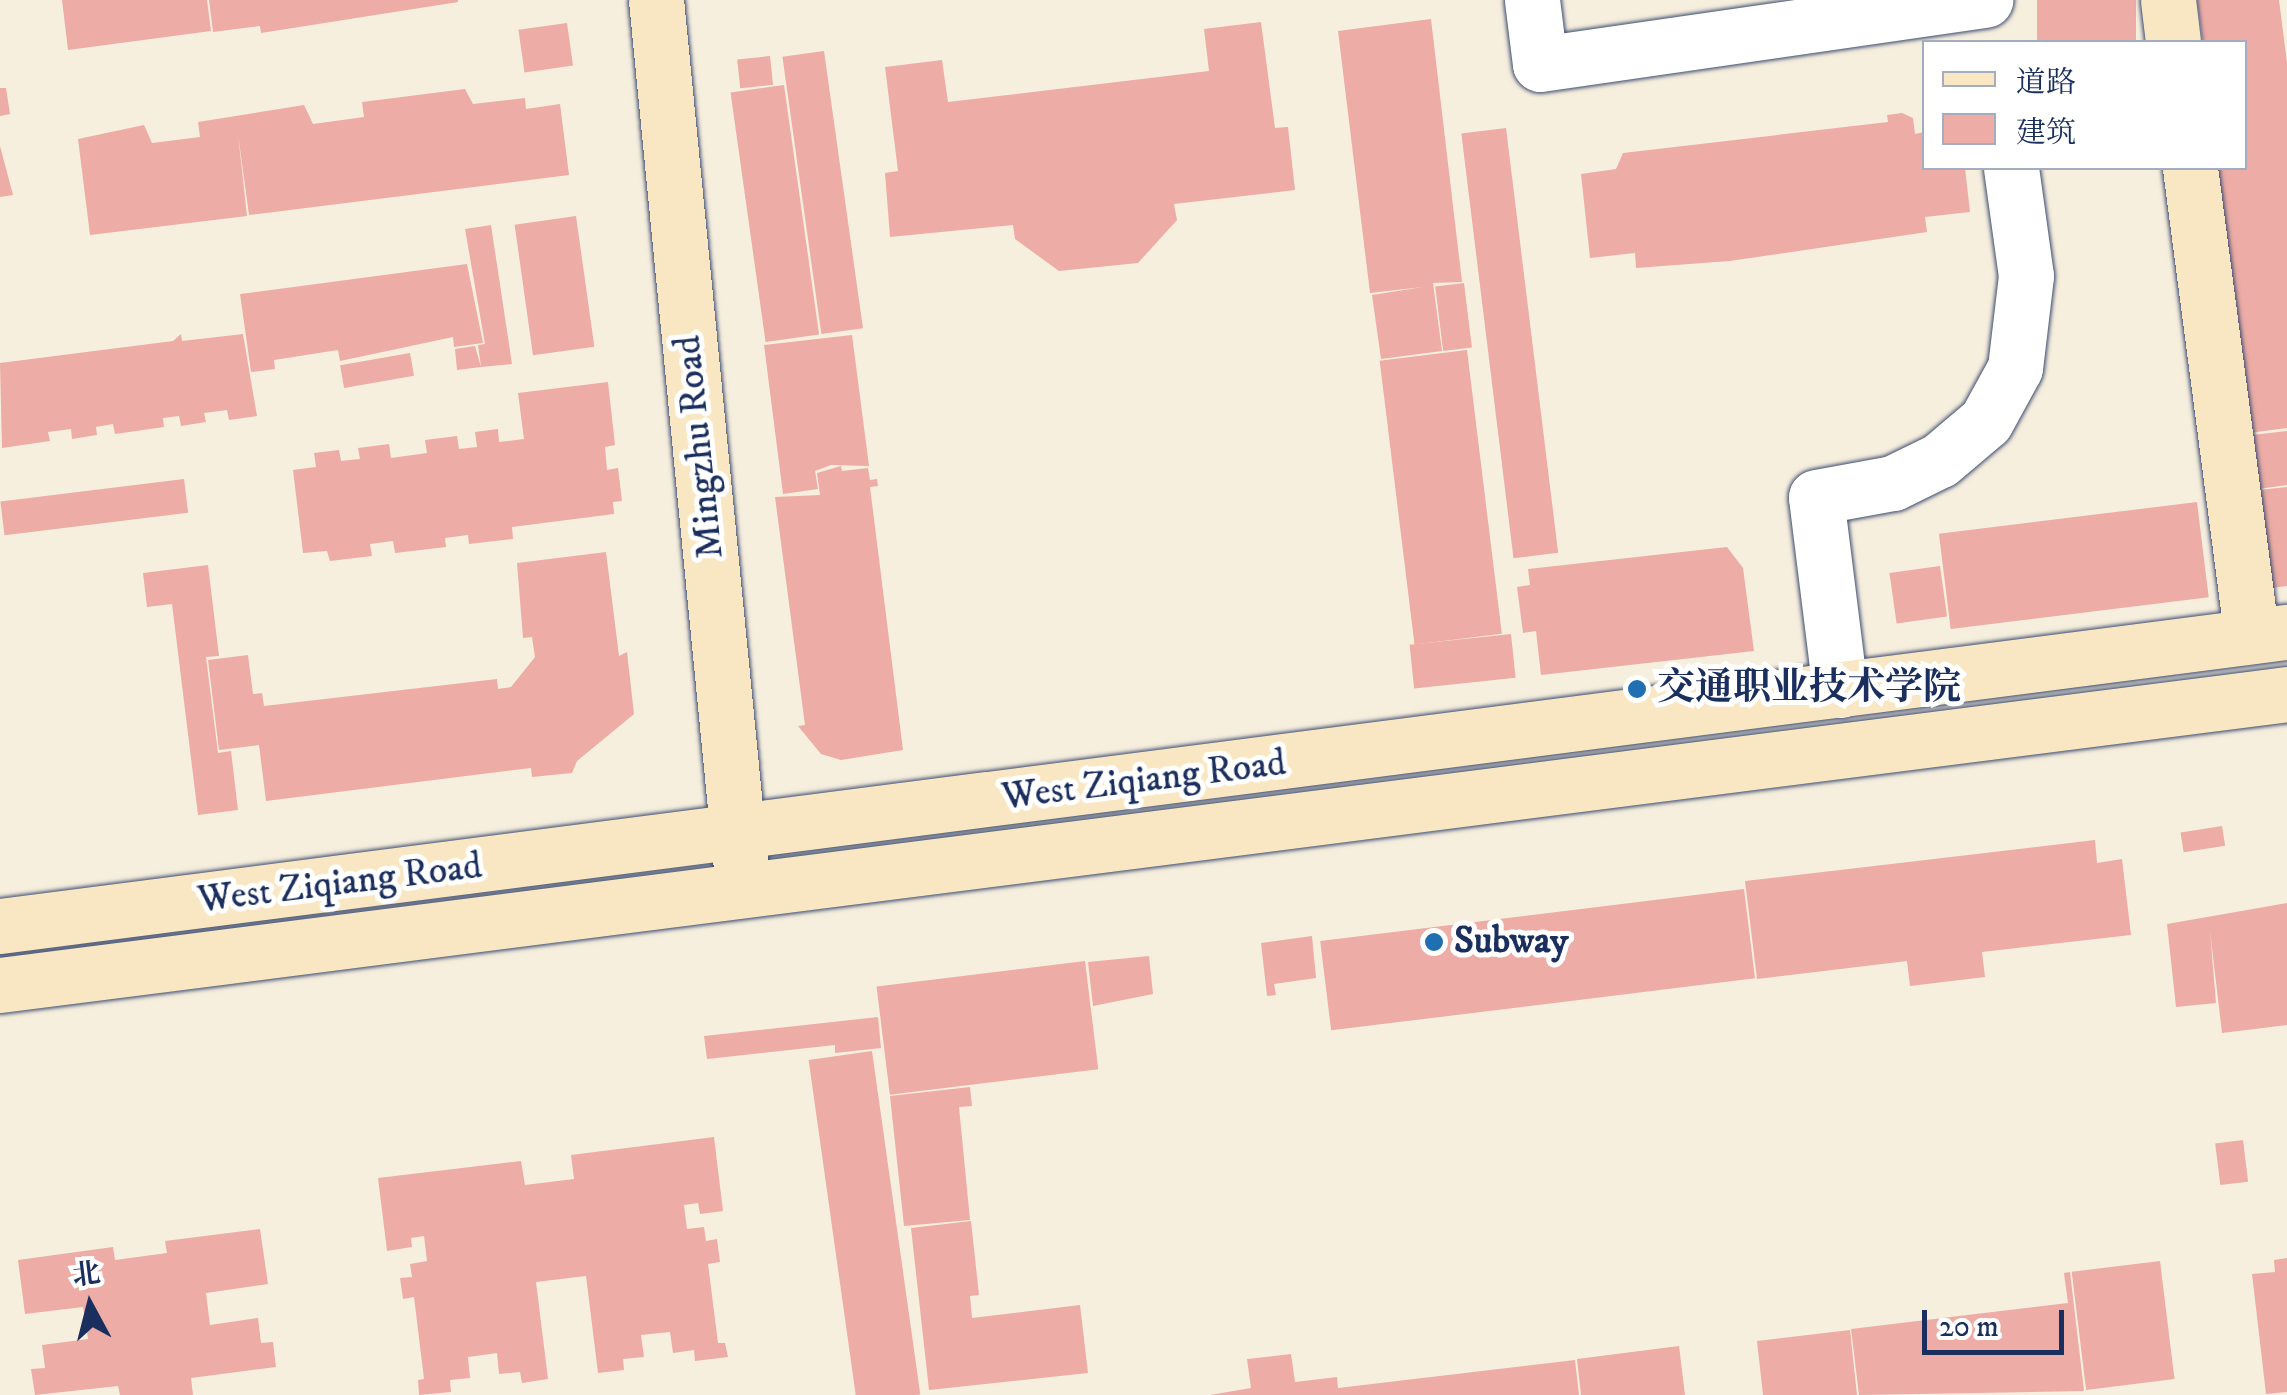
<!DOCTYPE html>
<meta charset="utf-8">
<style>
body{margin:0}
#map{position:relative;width:2287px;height:1395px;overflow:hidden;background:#f7efde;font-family:"IM FELL DW Pica","Noto Serif SC",serif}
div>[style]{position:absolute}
.building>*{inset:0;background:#edaca5;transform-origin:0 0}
.roads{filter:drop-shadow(0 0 2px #3c4c71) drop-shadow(0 0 2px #3c4c71)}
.street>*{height:55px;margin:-27.5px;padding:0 27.5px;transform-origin:27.5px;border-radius:27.5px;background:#fff}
.secondary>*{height:55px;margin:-27.5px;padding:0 27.5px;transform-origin:27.5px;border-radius:27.5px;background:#f9e7c3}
.dots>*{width:28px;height:28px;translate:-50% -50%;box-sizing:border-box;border:5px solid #fff;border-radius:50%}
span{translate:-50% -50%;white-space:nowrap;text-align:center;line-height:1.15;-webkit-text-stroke:10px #fff;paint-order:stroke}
.street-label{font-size:38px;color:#1b2f5e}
.poi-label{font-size:38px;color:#1b2f5e;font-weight:700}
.left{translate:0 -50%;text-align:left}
.legend{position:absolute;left:1922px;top:40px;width:325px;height:130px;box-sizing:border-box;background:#fff;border:2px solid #a4acbf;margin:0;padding:12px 18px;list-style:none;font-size:30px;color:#1b2f5e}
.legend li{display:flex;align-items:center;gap:20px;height:50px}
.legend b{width:50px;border:2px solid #a4acbf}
.north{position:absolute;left:40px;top:1255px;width:100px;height:100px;-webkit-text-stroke:8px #fff;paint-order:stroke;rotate:353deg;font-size:28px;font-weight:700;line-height:40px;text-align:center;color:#1b2f5e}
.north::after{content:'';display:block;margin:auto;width:35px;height:45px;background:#1b2f5e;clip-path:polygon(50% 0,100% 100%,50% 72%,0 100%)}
.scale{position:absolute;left:1922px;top:1310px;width:142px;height:45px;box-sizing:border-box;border:5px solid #1b2f5e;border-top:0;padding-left:12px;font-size:30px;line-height:35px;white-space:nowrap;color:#1b2f5e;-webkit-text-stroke:8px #fff;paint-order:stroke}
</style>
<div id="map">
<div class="building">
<i style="clip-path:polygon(62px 0,207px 0,211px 31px,68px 50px)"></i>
<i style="clip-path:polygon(209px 0,458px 0,458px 2px,261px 33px,260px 26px,213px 32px)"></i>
<i style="left:2037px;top:0;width:99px;height:42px"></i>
<i style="clip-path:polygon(2197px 0,2279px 0,2287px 63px,2287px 428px,2249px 433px,2218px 168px,2244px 168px,2244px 42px,2203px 42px)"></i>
<i style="clip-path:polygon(1431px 19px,1462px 282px,1433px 283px,1442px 351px,1381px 359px,1372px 295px,1423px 287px,1370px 293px,1338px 31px)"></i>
<i style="clip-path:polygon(1261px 22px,1275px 128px,1288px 127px,1295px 190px,1174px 204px,1177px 220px,1138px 263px,1059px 271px,1015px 239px,1013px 225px,890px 237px,885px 173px,898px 171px,885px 67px,942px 60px,948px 102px,1209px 71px,1204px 29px)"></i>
<i style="left:567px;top:23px;width:43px;height:49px;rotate:82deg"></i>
<i style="left:824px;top:51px;width:280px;height:42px;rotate:82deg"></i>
<i style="left:770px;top:56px;width:29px;height:33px;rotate:84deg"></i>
<i style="left:784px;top:85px;width:252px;height:54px;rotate:82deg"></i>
<i style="clip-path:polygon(0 88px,6px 88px,10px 114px,0 116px)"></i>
<i style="clip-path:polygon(465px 89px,473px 104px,525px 98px,526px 109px,560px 104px,569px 175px,249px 215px,238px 134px,247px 216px,90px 235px,78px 139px,144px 125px,152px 143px,200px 137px,198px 122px,304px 105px,313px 124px,364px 117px,362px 102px)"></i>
<i style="clip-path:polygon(1902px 113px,1913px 118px,1915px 134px,1924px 132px,1924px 168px,1965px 168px,1970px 212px,1925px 217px,1927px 232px,1730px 261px,1636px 268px,1635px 253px,1590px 258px,1581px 174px,1616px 169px,1623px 153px,1888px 122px,1887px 115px)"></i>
<i style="left:1506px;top:128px;width:428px;height:45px;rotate:83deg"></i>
<i style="clip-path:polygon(0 146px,13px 195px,0 197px)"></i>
<i style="left:576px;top:216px;width:132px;height:62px;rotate:82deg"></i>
<i style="clip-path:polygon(491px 225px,512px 364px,481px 367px,478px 345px,485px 344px,465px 229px)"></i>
<i style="clip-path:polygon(467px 264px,483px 343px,454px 347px,453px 337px,340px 361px,338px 350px,274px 360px,275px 369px,251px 372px,240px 294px)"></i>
<i style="left:1464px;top:283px;width:65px;height:29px;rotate:83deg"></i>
<i style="clip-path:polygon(181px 334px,182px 341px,243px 334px,257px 416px,229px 420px,227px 410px,204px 413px,206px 422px,181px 426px,179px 416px,163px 418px,164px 427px,115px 434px,113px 424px,96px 427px,97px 435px,72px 439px,71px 429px,48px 432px,50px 441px,2px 448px,0 363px,173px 341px)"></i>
<i style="clip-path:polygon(852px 335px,869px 466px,831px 465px,815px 471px,818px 489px,783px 494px,764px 345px)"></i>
<i style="clip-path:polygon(475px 346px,481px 367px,457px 370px,455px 349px)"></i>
<i style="left:1467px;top:350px;width:286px;height:88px;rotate:83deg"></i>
<i style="left:410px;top:353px;width:23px;height:71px;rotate:80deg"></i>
<i style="clip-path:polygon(608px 382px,615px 445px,605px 447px,607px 470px,618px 468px,622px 501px,613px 502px,614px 514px,512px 527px,513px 539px,469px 544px,468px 535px,445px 538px,446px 547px,395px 553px,393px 541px,370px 544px,372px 556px,330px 561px,327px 551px,303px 553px,293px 470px,316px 467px,314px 453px,339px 450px,341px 461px,350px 460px,360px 459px,358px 448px,389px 444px,391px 458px,427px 453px,425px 440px,457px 436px,459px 449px,477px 447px,475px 432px,498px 429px,499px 442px,524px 439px,518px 393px)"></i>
<i style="clip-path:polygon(2287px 431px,2287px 485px,2258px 489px,2252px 435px)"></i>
<i style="clip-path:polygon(841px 466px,842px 471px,868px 468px,870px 480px,877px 479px,878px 486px,870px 487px,903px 750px,841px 760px,821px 754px,798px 726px,805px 725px,775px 497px,820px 495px,817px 473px)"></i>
<i style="left:184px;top:479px;width:34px;height:185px;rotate:83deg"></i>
<i style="clip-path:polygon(2287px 487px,2287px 586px,2272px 588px,2259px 490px)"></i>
<i style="left:2197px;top:502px;width:96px;height:260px;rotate:83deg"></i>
<i style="clip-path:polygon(1727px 547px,1743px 568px,1754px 651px,1541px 675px,1536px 631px,1523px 633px,1517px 587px,1530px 585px,1528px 569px)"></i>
<i style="clip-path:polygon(606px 552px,619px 656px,627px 652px,634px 714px,577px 761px,572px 773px,532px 777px,531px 768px,266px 801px,259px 745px,219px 750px,208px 660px,248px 655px,253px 694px,262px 693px,264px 706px,497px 679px,498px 689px,511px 687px,535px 657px,532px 637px,523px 638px,517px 563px)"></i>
<i style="clip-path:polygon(208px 565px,219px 656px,206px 657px,218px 753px,231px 751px,238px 810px,198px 815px,172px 604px,147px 607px,143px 573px)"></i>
<i style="left:1940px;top:566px;width:51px;height:51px;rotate:82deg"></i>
<i style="left:1511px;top:634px;width:44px;height:102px;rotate:84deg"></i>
<i style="left:2222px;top:826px;width:20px;height:42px;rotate:81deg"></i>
<i style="clip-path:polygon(2095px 840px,2097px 863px,2122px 859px,2131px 935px,1982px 952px,1985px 977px,1910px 986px,1907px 961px,1757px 979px,1745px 881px)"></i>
<i style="left:1744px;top:889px;width:90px;height:427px;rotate:83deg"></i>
<i style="clip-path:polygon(2287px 903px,2287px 1025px,2222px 1033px,2210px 931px,2216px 1003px,2176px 1007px,2167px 924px)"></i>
<i style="clip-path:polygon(1312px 936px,1316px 978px,1274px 984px,1276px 995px,1267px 996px,1261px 943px)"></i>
<i style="clip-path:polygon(1149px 956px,1153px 994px,1093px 1006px,1088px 962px)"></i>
<i style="left:1085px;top:961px;width:109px;height:210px;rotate:83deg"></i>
<i style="clip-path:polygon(878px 1017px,881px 1048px,835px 1053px,835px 1045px,707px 1059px,704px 1036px)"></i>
<i style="left:872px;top:1051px;width:347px;height:64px;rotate:82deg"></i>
<i style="clip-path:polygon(970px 1087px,972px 1106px,959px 1107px,970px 1220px,904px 1226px,890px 1096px)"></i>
<i style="clip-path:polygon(714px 1137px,723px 1211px,700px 1214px,698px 1203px,684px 1205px,687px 1229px,704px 1227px,706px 1241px,717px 1239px,720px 1262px,708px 1264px,718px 1343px,725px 1343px,728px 1357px,695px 1361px,694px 1350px,673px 1353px,670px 1332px,641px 1335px,644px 1357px,623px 1359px,624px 1370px,598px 1373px,586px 1276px,536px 1282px,548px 1379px,522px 1383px,520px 1372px,499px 1374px,497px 1353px,468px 1357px,470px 1378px,450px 1380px,451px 1392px,419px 1395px,418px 1380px,424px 1379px,414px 1297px,403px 1299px,400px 1278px,412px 1277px,410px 1264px,427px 1261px,424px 1236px,411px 1238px,412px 1247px,387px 1251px,378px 1178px,521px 1161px,525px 1185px,574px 1179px,571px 1155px)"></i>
<i style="left:2243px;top:1140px;width:42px;height:28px;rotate:83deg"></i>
<i style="clip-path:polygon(971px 1221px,979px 1295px,970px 1296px,972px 1318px,1080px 1305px,1088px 1373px,929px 1390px,911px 1228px)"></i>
<i style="clip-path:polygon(260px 1229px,268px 1284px,206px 1293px,210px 1325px,258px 1318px,261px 1343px,273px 1342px,276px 1367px,191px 1378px,193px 1395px,120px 1395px,118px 1386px,35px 1395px,31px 1369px,45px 1368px,42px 1345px,88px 1339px,83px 1307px,25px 1314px,18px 1260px,113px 1247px,115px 1260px,167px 1253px,165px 1241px)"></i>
<i style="clip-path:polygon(2287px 1258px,2287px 1392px,2266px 1394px,2252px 1274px,2275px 1272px,2274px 1260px)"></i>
<i style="left:2160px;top:1261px;width:119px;height:89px;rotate:83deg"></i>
<i style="clip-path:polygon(2070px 1272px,2084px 1391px,1859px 1395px,1851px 1329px,2068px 1303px,2064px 1273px)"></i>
<i style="clip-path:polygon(1850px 1330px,1857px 1395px,1763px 1395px,1757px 1341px)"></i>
<i style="clip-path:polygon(1679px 1346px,1685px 1395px,1581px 1395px,1577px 1359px)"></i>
<i style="clip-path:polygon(1291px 1354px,1295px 1382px,1337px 1377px,1338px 1388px,1575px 1360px,1579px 1395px,1210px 1395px,1251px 1388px,1247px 1359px)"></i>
</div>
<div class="roads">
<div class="street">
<i style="left:1532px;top:0;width:64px;rotate:82.9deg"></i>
<i style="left:1540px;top:64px;width:450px;rotate:-8.2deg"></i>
<i style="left:1840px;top:690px;width:194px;rotate:-97.1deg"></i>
<i style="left:1816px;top:497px;width:78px;rotate:-10.3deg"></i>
<i style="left:1893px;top:483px;width:52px;rotate:-26.1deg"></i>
<i style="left:1940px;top:460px;width:60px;rotate:-40.3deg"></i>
<i style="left:1986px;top:421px;width:60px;rotate:-61.3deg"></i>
<i style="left:2015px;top:368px;width:93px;rotate:-83.2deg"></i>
<i style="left:2026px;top:276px;width:109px;rotate:-97.9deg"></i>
</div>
<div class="secondary">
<i style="left:656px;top:0;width:872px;rotate:84.41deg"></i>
<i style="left:2168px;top:0;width:42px;rotate:83.2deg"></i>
<i style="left:2190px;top:168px;width:472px;rotate:82.5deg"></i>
<i style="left:0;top:926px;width:2306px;rotate:-7.33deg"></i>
<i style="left:0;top:985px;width:2305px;rotate:-7.25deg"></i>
</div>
</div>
<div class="dots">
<i style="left:1637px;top:689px;background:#1f6fb2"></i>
<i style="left:1434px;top:942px;background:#1f6fb2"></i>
</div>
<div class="street-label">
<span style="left:700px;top:447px;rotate:-96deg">Mingzhu Road</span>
<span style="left:1144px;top:781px;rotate:-7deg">West Ziqiang Road</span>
<span style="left:340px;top:884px;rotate:-7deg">West Ziqiang Road</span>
</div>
<div class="poi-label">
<span class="left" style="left:1657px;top:689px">交通职业技术学院</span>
<span class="left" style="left:1454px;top:942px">Subway</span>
</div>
<ul class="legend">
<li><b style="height:12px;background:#f9e7c3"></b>道路</li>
<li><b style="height:28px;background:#edaca5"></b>建筑</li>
</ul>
<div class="north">北</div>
<div class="scale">20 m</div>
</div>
